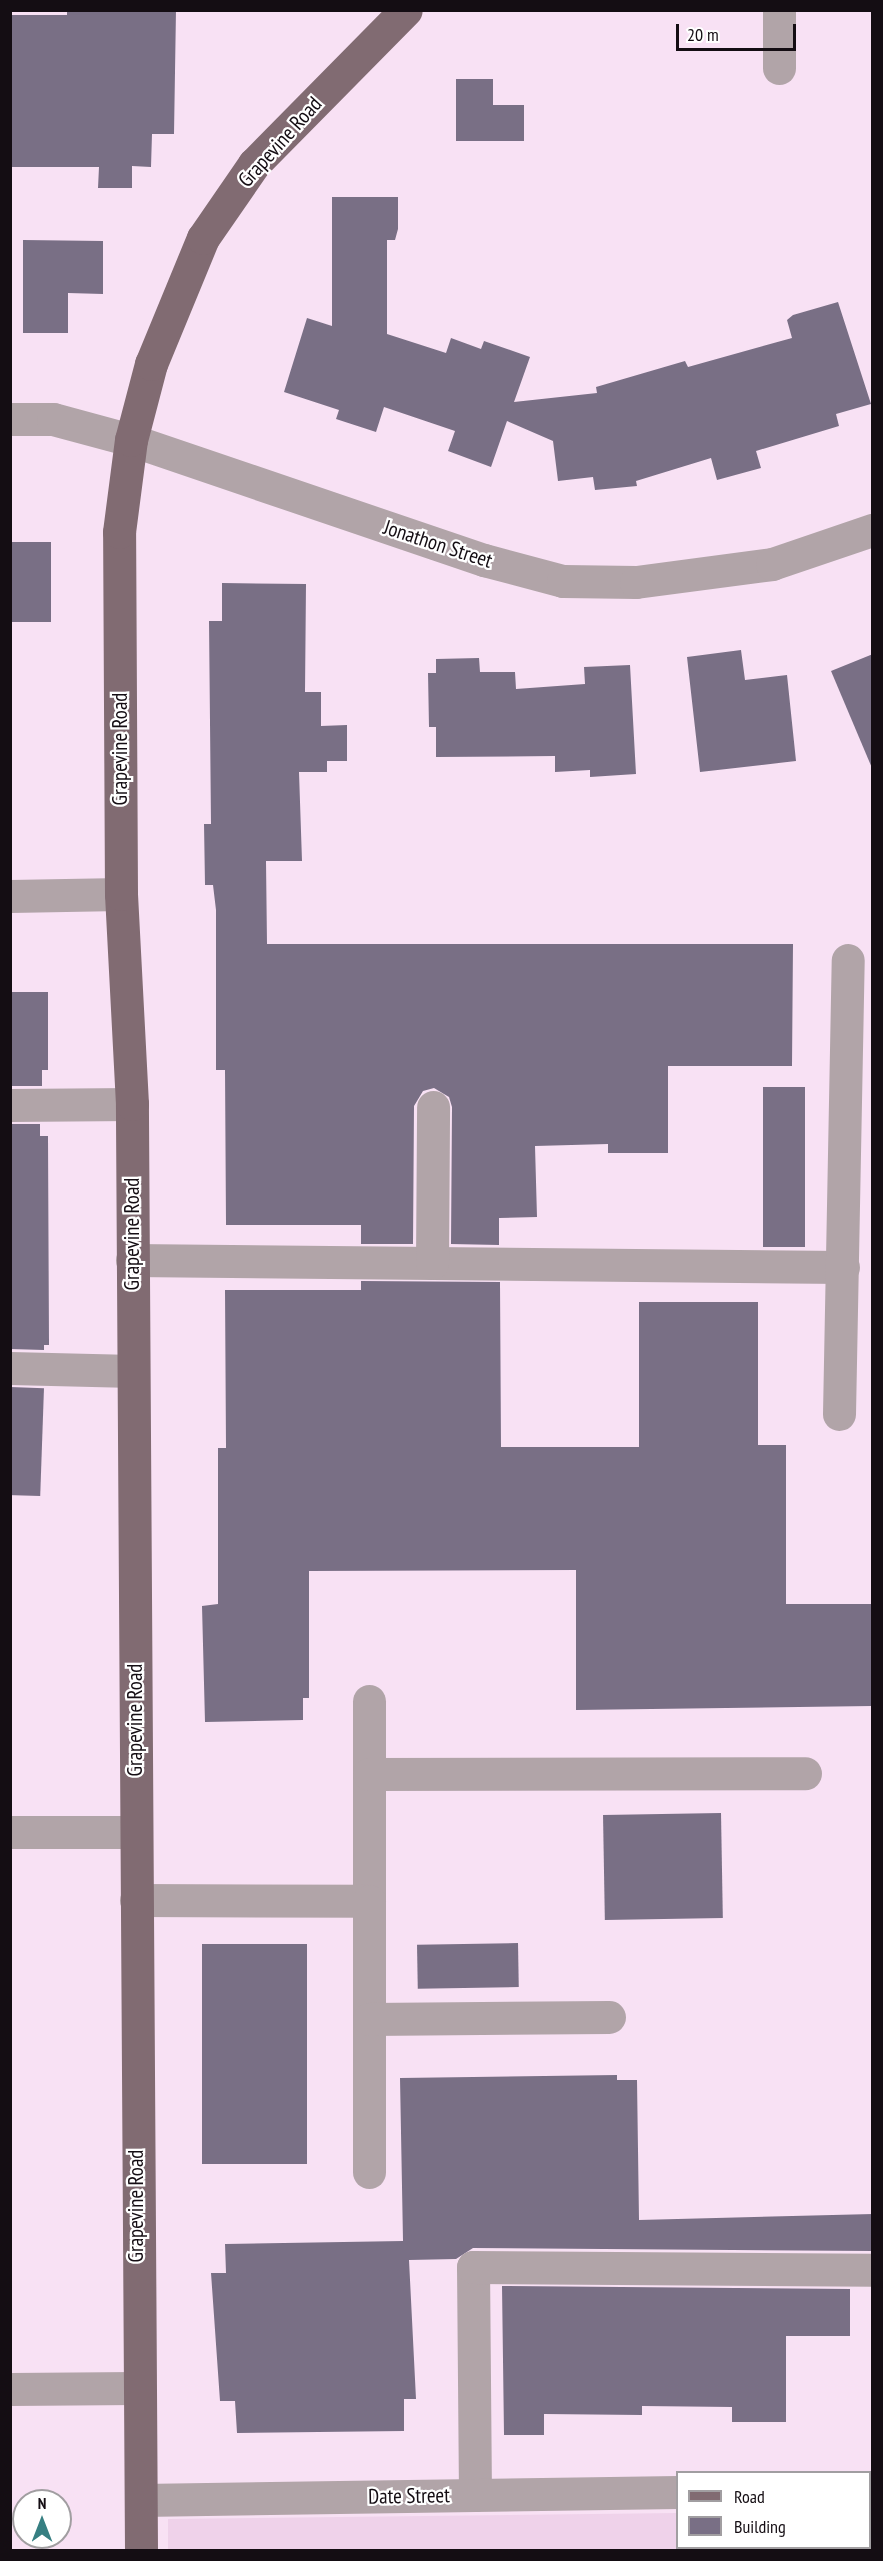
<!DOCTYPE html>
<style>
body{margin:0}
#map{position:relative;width:883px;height:2561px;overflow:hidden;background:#f8e1f4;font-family:"PT Sans Narrow",sans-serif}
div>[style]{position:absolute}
.built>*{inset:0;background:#efd2ea}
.building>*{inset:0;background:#796f85;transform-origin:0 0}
.minor>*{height:33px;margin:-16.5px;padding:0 16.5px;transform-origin:16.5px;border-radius:16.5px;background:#b1a4a8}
.major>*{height:33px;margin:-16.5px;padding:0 16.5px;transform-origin:16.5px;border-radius:16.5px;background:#816b72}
span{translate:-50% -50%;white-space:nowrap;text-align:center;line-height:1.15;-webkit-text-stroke:4.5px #fff;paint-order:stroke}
.street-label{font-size:21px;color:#140d13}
.frame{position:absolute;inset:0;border:12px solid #140d13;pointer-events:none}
.legend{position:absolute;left:676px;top:2471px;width:195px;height:78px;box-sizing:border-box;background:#fff;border:2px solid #a19ea1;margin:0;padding:8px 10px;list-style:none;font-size:18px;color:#140d13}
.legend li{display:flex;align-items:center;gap:12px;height:30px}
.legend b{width:30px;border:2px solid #a19ea1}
.north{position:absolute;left:12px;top:2489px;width:60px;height:60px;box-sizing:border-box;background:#fff;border:2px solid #a19ea1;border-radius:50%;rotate:0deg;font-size:16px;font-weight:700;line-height:24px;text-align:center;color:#140d13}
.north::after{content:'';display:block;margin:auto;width:21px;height:27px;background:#367f82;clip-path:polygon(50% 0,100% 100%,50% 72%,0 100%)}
.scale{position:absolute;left:676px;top:24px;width:120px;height:27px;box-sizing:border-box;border:3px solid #140d13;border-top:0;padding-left:8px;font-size:18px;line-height:21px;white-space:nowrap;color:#140d13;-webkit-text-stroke:4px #fff;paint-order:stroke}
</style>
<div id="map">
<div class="built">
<i style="clip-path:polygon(870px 2511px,872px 2550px,168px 2550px,168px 2519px,677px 2513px,678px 2548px,870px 2548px)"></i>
</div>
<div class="building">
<i style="clip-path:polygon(67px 10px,176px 10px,174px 134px,152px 134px,151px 167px,132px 166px,132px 188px,98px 188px,99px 167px,10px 167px,10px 15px,67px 15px)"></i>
<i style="clip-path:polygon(456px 79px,493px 79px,493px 105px,524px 105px,524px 141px,456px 141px)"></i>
<i style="clip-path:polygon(332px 197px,398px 197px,398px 229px,395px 240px,387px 240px,387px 334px,446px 353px,451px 338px,481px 349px,484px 341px,530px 357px,514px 402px,597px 393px,596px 387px,685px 361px,688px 367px,792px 338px,787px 320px,793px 315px,838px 302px,871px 404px,836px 414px,839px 426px,756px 451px,761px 468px,717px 480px,711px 458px,636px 481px,637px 486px,595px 490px,593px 477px,558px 481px,553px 441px,507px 421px,491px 467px,448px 451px,455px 431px,384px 407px,376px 432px,336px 419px,339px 410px,284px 392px,307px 318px,332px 326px)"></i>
<i style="clip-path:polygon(23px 240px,103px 241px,103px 294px,68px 293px,68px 333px,23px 333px)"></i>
<i style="left:10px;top:542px;width:41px;height:80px"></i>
<i style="clip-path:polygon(222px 583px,306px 584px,305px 692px,321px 692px,321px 726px,347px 725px,347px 761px,327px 761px,327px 772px,299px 772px,302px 861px,266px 861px,267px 944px,793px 944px,792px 1066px,668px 1066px,668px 1153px,608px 1153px,608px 1144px,535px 1146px,537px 1217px,499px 1218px,499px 1245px,451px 1244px,452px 1107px,449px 1097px,434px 1088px,423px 1091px,414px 1106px,413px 1244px,361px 1244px,361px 1225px,226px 1225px,225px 1070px,216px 1070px,216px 910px,213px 885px,205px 885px,204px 824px,211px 824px,209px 621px,222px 621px)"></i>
<i style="clip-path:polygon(741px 650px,745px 680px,787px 675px,796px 761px,700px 772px,687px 657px)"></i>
<i style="clip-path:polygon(873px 654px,873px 768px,872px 768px,831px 671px)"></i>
<i style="clip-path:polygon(479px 658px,480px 672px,515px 672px,516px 689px,585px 684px,584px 667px,630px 665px,636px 774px,590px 777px,590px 770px,555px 772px,555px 756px,436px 757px,436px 727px,429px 727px,428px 673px,436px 673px,436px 659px)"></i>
<i style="clip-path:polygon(10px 992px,48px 992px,48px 1070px,42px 1070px,42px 1086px,10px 1086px)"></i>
<i style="left:763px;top:1087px;width:42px;height:160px"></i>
<i style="clip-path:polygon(10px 1124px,40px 1124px,40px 1136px,48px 1136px,49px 1345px,44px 1345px,44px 1350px,10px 1349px)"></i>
<i style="clip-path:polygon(361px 1281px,500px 1282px,501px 1447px,639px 1447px,639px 1302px,758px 1302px,758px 1445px,786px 1445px,786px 1604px,871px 1604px,872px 1706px,576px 1710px,576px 1570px,309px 1571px,309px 1698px,303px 1698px,303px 1720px,205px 1722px,202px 1606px,218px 1604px,218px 1448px,226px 1448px,225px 1290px,361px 1290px)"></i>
<i style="left:10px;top:1387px;width:34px;height:108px;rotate:2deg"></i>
<i style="left:721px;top:1813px;width:105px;height:118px;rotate:89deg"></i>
<i style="left:518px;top:1943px;width:44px;height:101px;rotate:89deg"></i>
<i style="left:307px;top:1944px;width:220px;height:105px;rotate:90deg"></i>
<i style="clip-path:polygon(617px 2075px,617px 2080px,637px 2080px,639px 2220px,873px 2214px,873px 2251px,473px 2248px,456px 2259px,409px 2260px,416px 2399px,404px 2399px,404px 2431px,237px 2433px,235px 2401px,220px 2401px,211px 2273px,226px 2273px,225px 2244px,403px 2241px,400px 2078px)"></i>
<i style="clip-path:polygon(502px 2286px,850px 2289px,850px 2336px,786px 2336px,786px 2422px,732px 2422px,732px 2407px,642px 2406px,642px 2415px,544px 2414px,544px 2435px,504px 2435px)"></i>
</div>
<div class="minor">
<i style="left:779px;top:10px;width:58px;rotate:90deg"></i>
<i style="left:10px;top:419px;width:43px"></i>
<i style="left:53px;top:419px;width:81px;rotate:15.1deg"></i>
<i style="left:131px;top:440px;width:373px;rotate:18.8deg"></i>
<i style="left:484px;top:560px;width:82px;rotate:14.9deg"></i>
<i style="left:563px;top:581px;width:73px;rotate:0.8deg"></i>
<i style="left:636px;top:582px;width:137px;rotate:-7.5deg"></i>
<i style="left:772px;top:564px;width:106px;rotate:-18.8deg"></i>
<i style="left:10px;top:896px;width:111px;rotate:-1deg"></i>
<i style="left:10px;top:1105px;width:122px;rotate:-0.5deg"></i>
<i style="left:132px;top:1260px;width:711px;rotate:0.56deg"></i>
<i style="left:432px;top:1263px;width:156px;rotate:-89.6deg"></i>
<i style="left:10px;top:1368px;width:123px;rotate:1.4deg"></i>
<i style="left:839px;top:1414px;width:454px;rotate:-88.9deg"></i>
<i style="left:369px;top:1701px;width:200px;rotate:90deg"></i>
<i style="left:369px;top:1774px;width:436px;rotate:-0.1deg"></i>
<i style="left:10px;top:1832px;width:126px"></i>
<i style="left:136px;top:1900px;width:233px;rotate:0.2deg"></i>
<i style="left:369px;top:1901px;width:271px;rotate:90deg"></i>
<i style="left:369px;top:2019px;width:240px;rotate:-0.5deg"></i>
<i style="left:10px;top:2389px;width:126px;rotate:-0.5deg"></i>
<i style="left:870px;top:2489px;width:2px"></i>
<i style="left:475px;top:2495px;width:228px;rotate:-90.5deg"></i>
<i style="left:473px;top:2267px;width:399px;rotate:0.4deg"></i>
<i style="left:141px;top:2500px;width:537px;rotate:-0.85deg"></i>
</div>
<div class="major">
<i style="left:141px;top:2550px;width:1446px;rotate:-90.36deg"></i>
<i style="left:132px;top:1104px;width:210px;rotate:-93deg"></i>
<i style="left:121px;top:894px;width:362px;rotate:-90.3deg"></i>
<i style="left:119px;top:532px;width:93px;rotate:-82.6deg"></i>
<i style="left:131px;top:440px;width:79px;rotate:-75.3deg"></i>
<i style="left:151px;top:364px;width:136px;rotate:-67.6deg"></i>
<i style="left:203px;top:238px;width:90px;rotate:-55.4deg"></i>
<i style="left:254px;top:164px;width:216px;rotate:-45.4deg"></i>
</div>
<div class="street-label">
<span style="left:280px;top:142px;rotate:-48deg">Grapevine Road</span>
<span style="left:438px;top:544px;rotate:18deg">Jonathon Street</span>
<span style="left:120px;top:749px;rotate:-90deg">Grapevine Road</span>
<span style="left:132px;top:1234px;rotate:-90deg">Grapevine Road</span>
<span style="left:135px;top:1720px;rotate:-90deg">Grapevine Road</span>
<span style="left:136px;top:2206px;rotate:-90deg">Grapevine Road</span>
<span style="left:409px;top:2496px;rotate:-1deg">Date Street</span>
</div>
<div class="frame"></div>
<ul class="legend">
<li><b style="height:8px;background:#816b72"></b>Road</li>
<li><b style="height:16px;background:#796f85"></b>Building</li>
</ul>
<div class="north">N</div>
<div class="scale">20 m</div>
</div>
